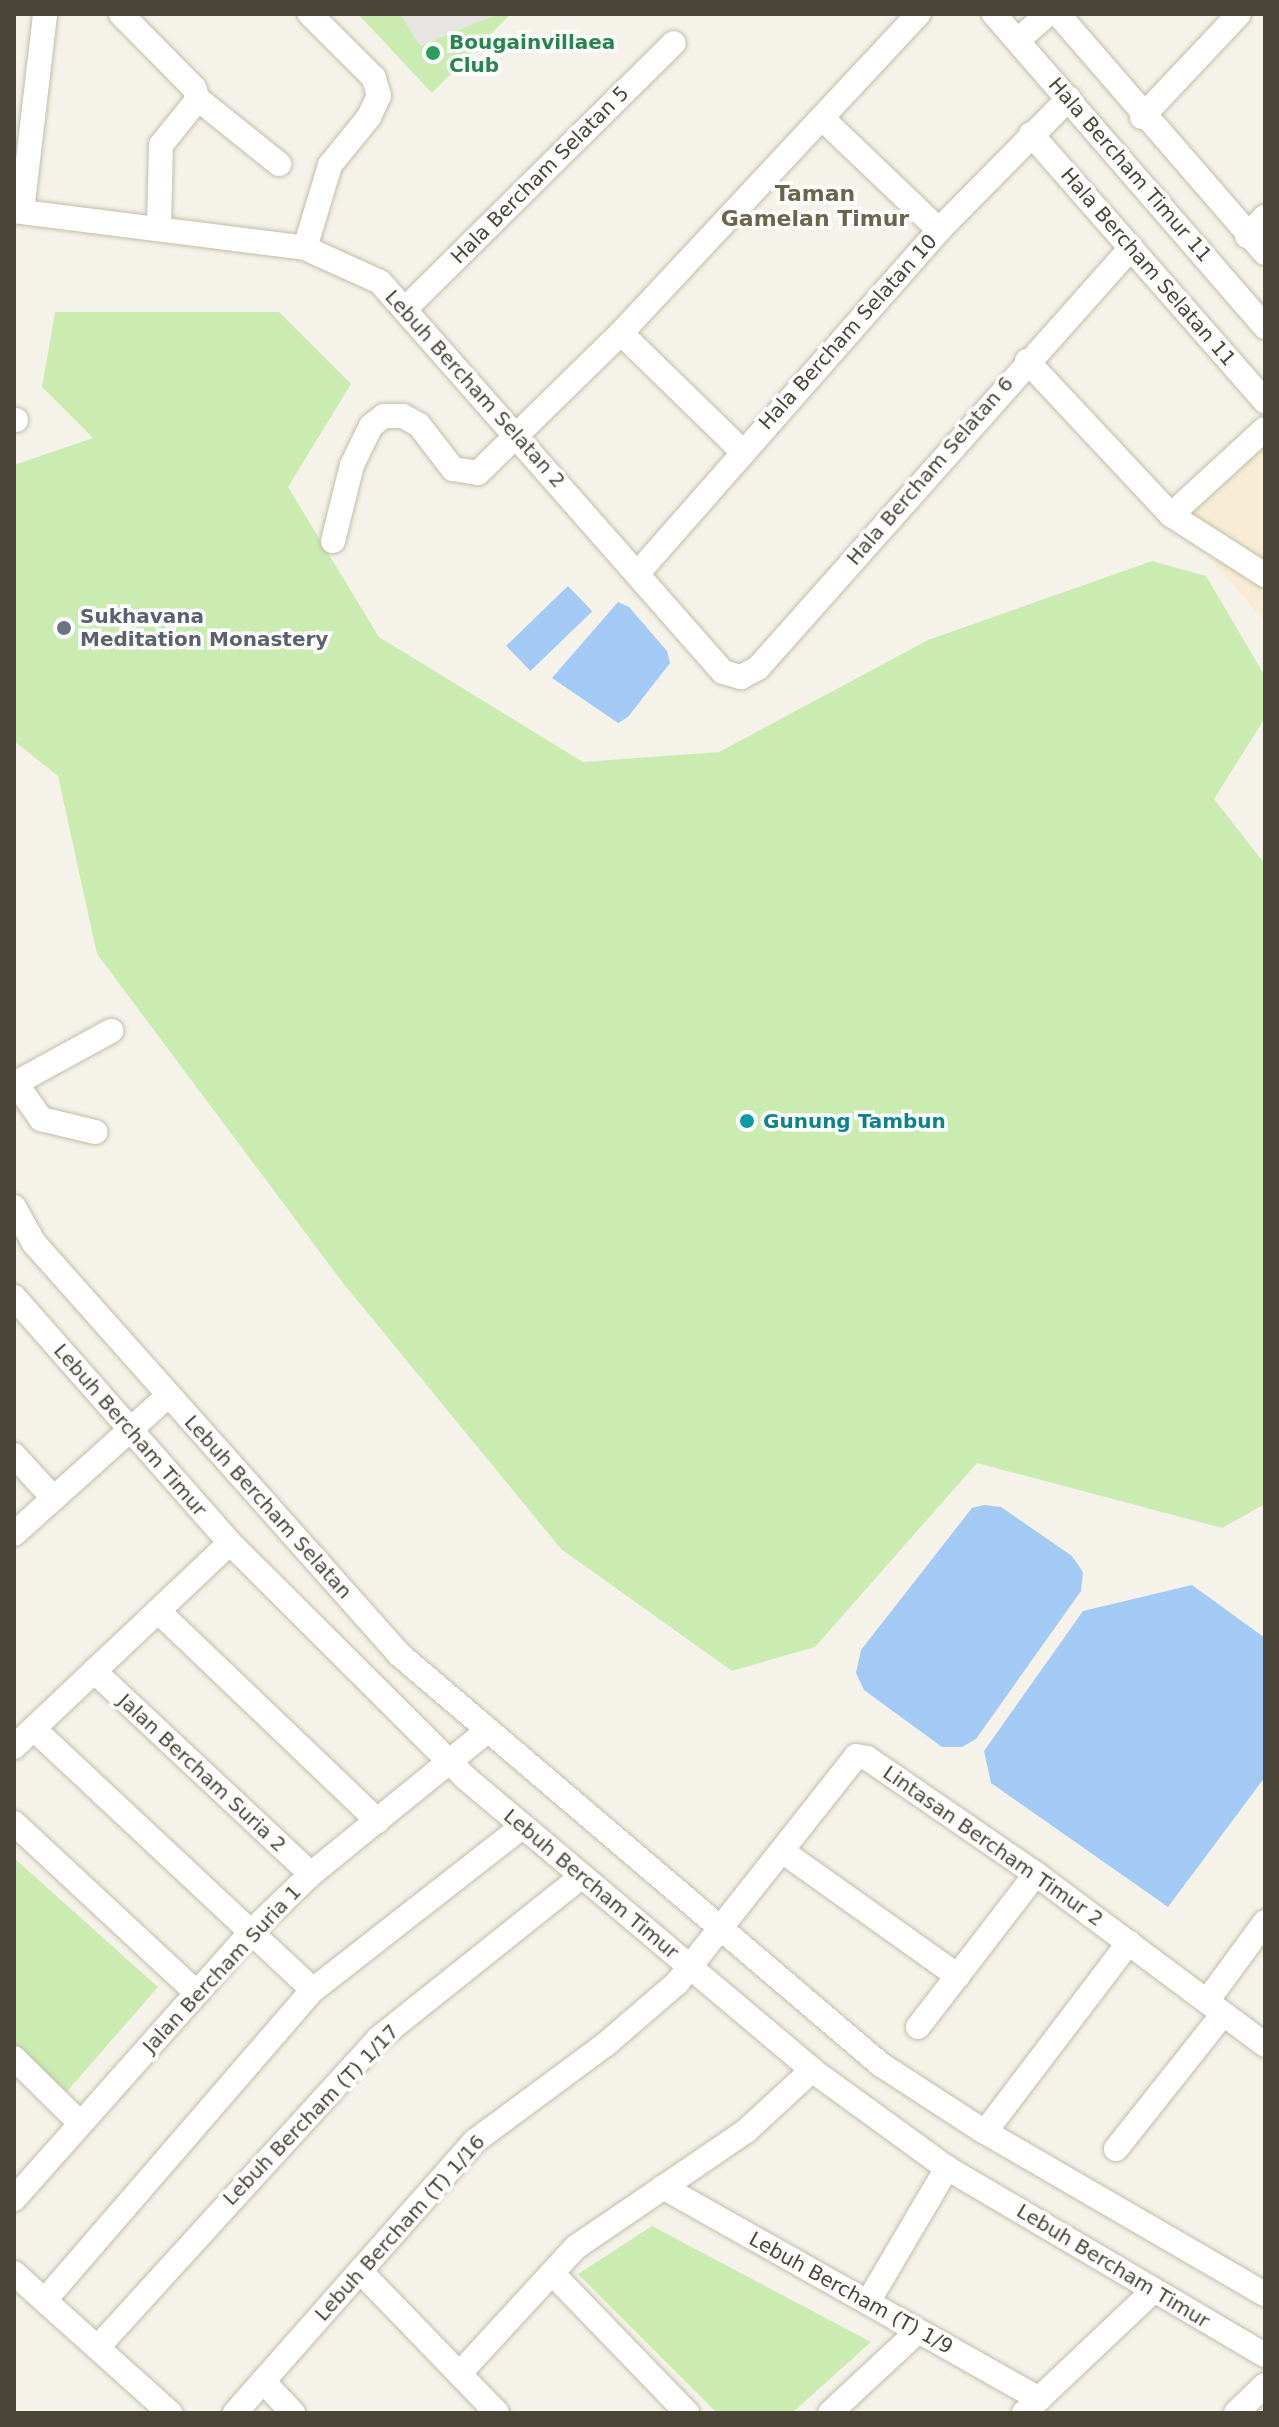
<!DOCTYPE html>
<style>
body{margin:0}
#map{position:relative;width:1279px;height:2427px;overflow:hidden;background:#f5f3e9;font-family:"DejaVu Sans",sans-serif}
div>[style]{position:absolute}
.commercial>*{inset:0;background:#f8edd4}
.green>*{inset:0;background:#caecb0}
.parking>*{inset:0;background:#e7e5e1}
.water>*{inset:0;background:#a3caf5;transform-origin:0 0}
.roads{filter:drop-shadow(0 0 2px #c2bdab) drop-shadow(0 0 2px #c2bdab)}
.minor>*{height:24px;margin:-12px;padding:0 12px;transform-origin:12px;border-radius:12px;background:#fff}
.dots>*{width:22px;height:22px;translate:-50% -50%;box-sizing:border-box;border:4px solid #fff;border-radius:50%}
span{translate:-50% -50%;white-space:nowrap;text-align:center;line-height:1.15;-webkit-text-stroke:7px #fff;paint-order:stroke}
.leisure-label{font-size:20px;color:#27864d;font-weight:700}
.left{translate:0 -50%;text-align:left}
.street-label{font-size:20px;color:#4a4537}
.worship-label{font-size:20px;color:#5b616d;font-weight:700}
.culture-label{font-size:20px;color:#0d838f;font-weight:700}
.neighbourhood-label{font-size:22px;color:#6d644d;font-weight:700}
.frame{position:absolute;inset:0;border:16px solid #4a4537;pointer-events:none}
</style>
<div id="map">
<div class="commercial">
<i style="clip-path:polygon(1265px 433px,1265px 622px,1175px 518px)"></i>
</div>
<div class="green">
<i style="clip-path:polygon(358px 14px,511px 14px,432px 93px)"></i>
<i style="clip-path:polygon(55px 312px,279px 312px,351px 384px,288px 487px,379px 637px,583px 762px,719px 752px,928px 640px,1152px 561px,1206px 576px,1265px 676px,1265px 718px,1214px 799px,1265px 864px,1265px 1504px,1222px 1528px,977px 1463px,815px 1647px,732px 1671px,561px 1549px,343px 1283px,97px 954px,58px 776px,14px 741px,14px 465px,93px 438px,42px 387px)"></i>
<i style="clip-path:polygon(14px 1858px,158px 1987px,63px 2096px,14px 2046px)"></i>
<i style="clip-path:polygon(652px 2226px,871px 2342px,792px 2413px,717px 2413px,578px 2274px)"></i>
</div>
<div class="parking">
<i style="clip-path:polygon(400px 14px,498px 14px,420px 46px)"></i>
</div>
<div class="water">
<i style="left:568px;top:586px;width:35px;height:86px;rotate:46deg"></i>
<i style="clip-path:polygon(618px 602px,629px 607px,667px 651px,670px 663px,628px 717px,618px 723px,552px 678px)"></i>
<i style="clip-path:polygon(984px 1505px,1001px 1507px,1072px 1556px,1083px 1572px,1081px 1591px,976px 1739px,962px 1747px,942px 1747px,864px 1690px,856px 1673px,861px 1650px,972px 1508px)"></i>
<i style="clip-path:polygon(1192px 1585px,1265px 1638px,1265px 1777px,1168px 1907px,991px 1783px,984px 1751px,1083px 1611px)"></i>
</div>
<div class="roads">
<div class="minor">
<i style="left:121px;top:14px;width:104px;rotate:45.4deg"></i>
<i style="left:194px;top:88px;width:12px;rotate:70deg"></i>
<i style="left:198px;top:99px;width:104px;rotate:38.7deg"></i>
<i style="left:994px;top:14px;width:414px;rotate:49.1deg"></i>
<i style="left:1058px;top:14px;width:316px;rotate:49.1deg"></i>
<i style="left:1018px;top:40px;width:40px;rotate:-41deg"></i>
<i style="left:1142px;top:117px;width:141px;rotate:-46.7deg"></i>
<i style="left:824px;top:120px;width:159px;rotate:43.7deg"></i>
<i style="left:1031px;top:134px;width:355px;rotate:48.8deg"></i>
<i style="left:14px;top:211px;width:293px;rotate:7.2deg"></i>
<i style="left:305px;top:248px;width:82px;rotate:24.4deg"></i>
<i style="left:380px;top:282px;width:519px;rotate:48.67deg"></i>
<i style="left:723px;top:672px;width:19px;rotate:16deg"></i>
<i style="left:741px;top:677px;width:19px;rotate:-28deg"></i>
<i style="left:758px;top:668px;width:562px;rotate:-48.39deg"></i>
<i style="left:22px;top:211px;width:198px;rotate:-83.3deg"></i>
<i style="left:159px;top:227px;width:82px;rotate:-88.6deg"></i>
<i style="left:161px;top:145px;width:59px;rotate:-51.2deg"></i>
<i style="left:1247px;top:236px;width:26px;rotate:-47deg"></i>
<i style="left:305px;top:248px;width:87px;rotate:-73.2deg"></i>
<i style="left:330px;top:165px;width:62px;rotate:-50.9deg"></i>
<i style="left:369px;top:117px;width:23px;rotate:-65deg"></i>
<i style="left:379px;top:96px;width:19px;rotate:-106deg"></i>
<i style="left:374px;top:78px;width:91px;rotate:-135deg"></i>
<i style="left:407px;top:307px;width:375px;rotate:-44.7deg"></i>
<i style="left:621px;top:333px;width:169px;rotate:44.3deg"></i>
<i style="left:1027px;top:361px;width:211px;rotate:46.9deg"></i>
<i style="left:1171px;top:515px;width:112px;rotate:32.6deg"></i>
<i style="left:14px;top:420px;width:2px"></i>
<i style="left:1171px;top:515px;width:127px;rotate:-42.5deg"></i>
<i style="left:333px;top:541px;width:78px;rotate:-76deg"></i>
<i style="left:352px;top:465px;width:43px;rotate:-64deg"></i>
<i style="left:371px;top:426px;width:16px;rotate:-38deg"></i>
<i style="left:384px;top:416px;width:19px"></i>
<i style="left:403px;top:416px;width:18px;rotate:29deg"></i>
<i style="left:419px;top:425px;width:56px;rotate:52.3deg"></i>
<i style="left:453px;top:469px;width:25px;rotate:9deg"></i>
<i style="left:478px;top:473px;width:200px;rotate:-44.4deg"></i>
<i style="left:621px;top:333px;width:436px;rotate:-47deg"></i>
<i style="left:637px;top:574px;width:458px;rotate:-48.7deg"></i>
<i style="left:939px;top:230px;width:185px;rotate:-45.4deg"></i>
<i style="left:16px;top:1083px;width:44px;rotate:55.2deg"></i>
<i style="left:41px;top:1119px;width:56px;rotate:13.5deg"></i>
<i style="left:14px;top:1084px;width:111px;rotate:-28.7deg"></i>
<i style="left:14px;top:1207px;width:41px;rotate:60.9deg"></i>
<i style="left:34px;top:1243px;width:551px;rotate:48.38deg"></i>
<i style="left:400px;top:1655px;width:631px;rotate:40.43deg"></i>
<i style="left:880px;top:2064px;width:119px;rotate:33deg"></i>
<i style="left:980px;top:2129px;width:329px;rotate:30.1deg"></i>
<i style="left:14px;top:1297px;width:327px;rotate:48.7deg"></i>
<i style="left:230px;top:1543px;width:334px;rotate:44.9deg"></i>
<i style="left:467px;top:1779px;width:451px;rotate:40.1deg"></i>
<i style="left:812px;top:2070px;width:167px;rotate:36deg"></i>
<i style="left:947px;top:2168px;width:369px;rotate:30.5deg"></i>
<i style="left:14px;top:1455px;width:59px;rotate:47.7deg"></i>
<i style="left:14px;top:1534px;width:208px;rotate:-41.9deg"></i>
<i style="left:158px;top:1611px;width:304px;rotate:43.7deg"></i>
<i style="left:94px;top:1671px;width:297px;rotate:43.1deg"></i>
<i style="left:34px;top:1729px;width:382px;rotate:43.1deg"></i>
<i style="left:14px;top:1747px;width:297px;rotate:-43.4deg"></i>
<i style="left:14px;top:1823px;width:250px;rotate:42.9deg"></i>
<i style="left:782px;top:1851px;width:216px;rotate:35.4deg"></i>
<i style="left:1207px;top:2001px;width:98px;rotate:-53.7deg"></i>
<i style="left:918px;top:2027px;width:193px;rotate:-52.4deg"></i>
<i style="left:14px;top:2058px;width:93px;rotate:44.6deg"></i>
<i style="left:985px;top:2132px;width:238px;rotate:-52.8deg"></i>
<i style="left:1116px;top:2149px;width:172px;rotate:-51.6deg"></i>
<i style="left:663px;top:2187px;width:432px;rotate:29.4deg"></i>
<i style="left:14px;top:2199px;width:357px;rotate:-48.4deg"></i>
<i style="left:251px;top:1932px;width:83px;rotate:-44deg"></i>
<i style="left:311px;top:1874px;width:228px;rotate:-39.1deg"></i>
<i style="left:360px;top:2271px;width:197px;rotate:46deg"></i>
<i style="left:14px;top:2273px;width:210px;rotate:41.9deg"></i>
<i style="left:553px;top:2274px;width:193px;rotate:46deg"></i>
<i style="left:45px;top:2300px;width:410px;rotate:-49.2deg"></i>
<i style="left:313px;top:1990px;width:266px;rotate:-38deg"></i>
<i style="left:868px;top:2302px;width:156px;rotate:-59.5deg"></i>
<i style="left:98px;top:2347px;width:416px;rotate:-47.7deg"></i>
<i style="left:378px;top:2039px;width:261px;rotate:-38.6deg"></i>
<i style="left:460px;top:2373px;width:171px;rotate:-47.4deg"></i>
<i style="left:576px;top:2247px;width:206px;rotate:-34.3deg"></i>
<i style="left:746px;top:2131px;width:90px;rotate:-42.7deg"></i>
<i style="left:263px;top:2381px;width:44px;rotate:46.8deg"></i>
<i style="left:235px;top:2413px;width:363px;rotate:-48.6deg"></i>
<i style="left:475px;top:2141px;width:163px;rotate:-36.5deg"></i>
<i style="left:606px;top:2044px;width:94px;rotate:-40.7deg"></i>
<i style="left:677px;top:1983px;width:289px;rotate:-51.7deg"></i>
<i style="left:856px;top:1756px;width:11px;rotate:10deg"></i>
<i style="left:867px;top:1758px;width:205px;rotate:34.5deg"></i>
<i style="left:1036px;top:1874px;width:286px;rotate:36.7deg"></i>
<i style="left:830px;top:2413px;width:120px;rotate:-43deg"></i>
<i style="left:1024px;top:2413px;width:178px;rotate:-43.4deg"></i>
<i style="left:1236px;top:2413px;width:40px;rotate:-44deg"></i>
</div>
</div>
<div class="dots">
<i style="left:433px;top:53px;background:#2e9e5b"></i>
<i style="left:64px;top:628px;background:#6b7280"></i>
<i style="left:747px;top:1121px;background:#0f9aa8"></i>
</div>
<div class="leisure-label">
<span class="left" style="left:449px;top:54px">Bougainvillaea<br>Club</span>
</div>
<div class="street-label">
<span style="left:1130px;top:170px;rotate:49deg">Hala Bercham Timur 11</span>
<span style="left:540px;top:175px;rotate:-45deg">Hala Bercham Selatan 5</span>
<span style="left:1148px;top:267px;rotate:49deg">Hala Bercham Selatan 11</span>
<span style="left:848px;top:332px;rotate:-48deg">Hala Bercham Selatan 10</span>
<span style="left:475px;top:389px;rotate:48deg">Lebuh Bercham Selatan 2</span>
<span style="left:930px;top:471px;rotate:-49deg">Hala Bercham Selatan 6</span>
<span style="left:130px;top:1430px;rotate:49deg">Lebuh Bercham Timur</span>
<span style="left:268px;top:1507px;rotate:48deg">Lebuh Bercham Selatan</span>
<span style="left:202px;top:1773px;rotate:43deg">Jalan Bercham Suria 2</span>
<span style="left:993px;top:1846px;rotate:35deg">Lintasan Bercham Timur 2</span>
<span style="left:591px;top:1884px;rotate:40deg">Lebuh Bercham Timur</span>
<span style="left:222px;top:1969px;rotate:-47deg">Jalan Bercham Suria 1</span>
<span style="left:311px;top:2115px;rotate:-46deg">Lebuh Bercham (T) 1/17</span>
<span style="left:400px;top:2228px;rotate:-48deg">Lebuh Bercham (T) 1/16</span>
<span style="left:1113px;top:2266px;rotate:31deg">Lebuh Bercham Timur</span>
<span style="left:851px;top:2293px;rotate:29deg">Lebuh Bercham (T) 1/9</span>
</div>
<div class="worship-label">
<span class="left" style="left:80px;top:628px">Sukhavana<br>Meditation Monastery</span>
</div>
<div class="culture-label">
<span class="left" style="left:763px;top:1121px">Gunung Tambun</span>
</div>
<div class="neighbourhood-label">
<span style="left:815px;top:206px">Taman<br>Gamelan Timur</span>
</div>
<div class="frame"></div>
</div>
